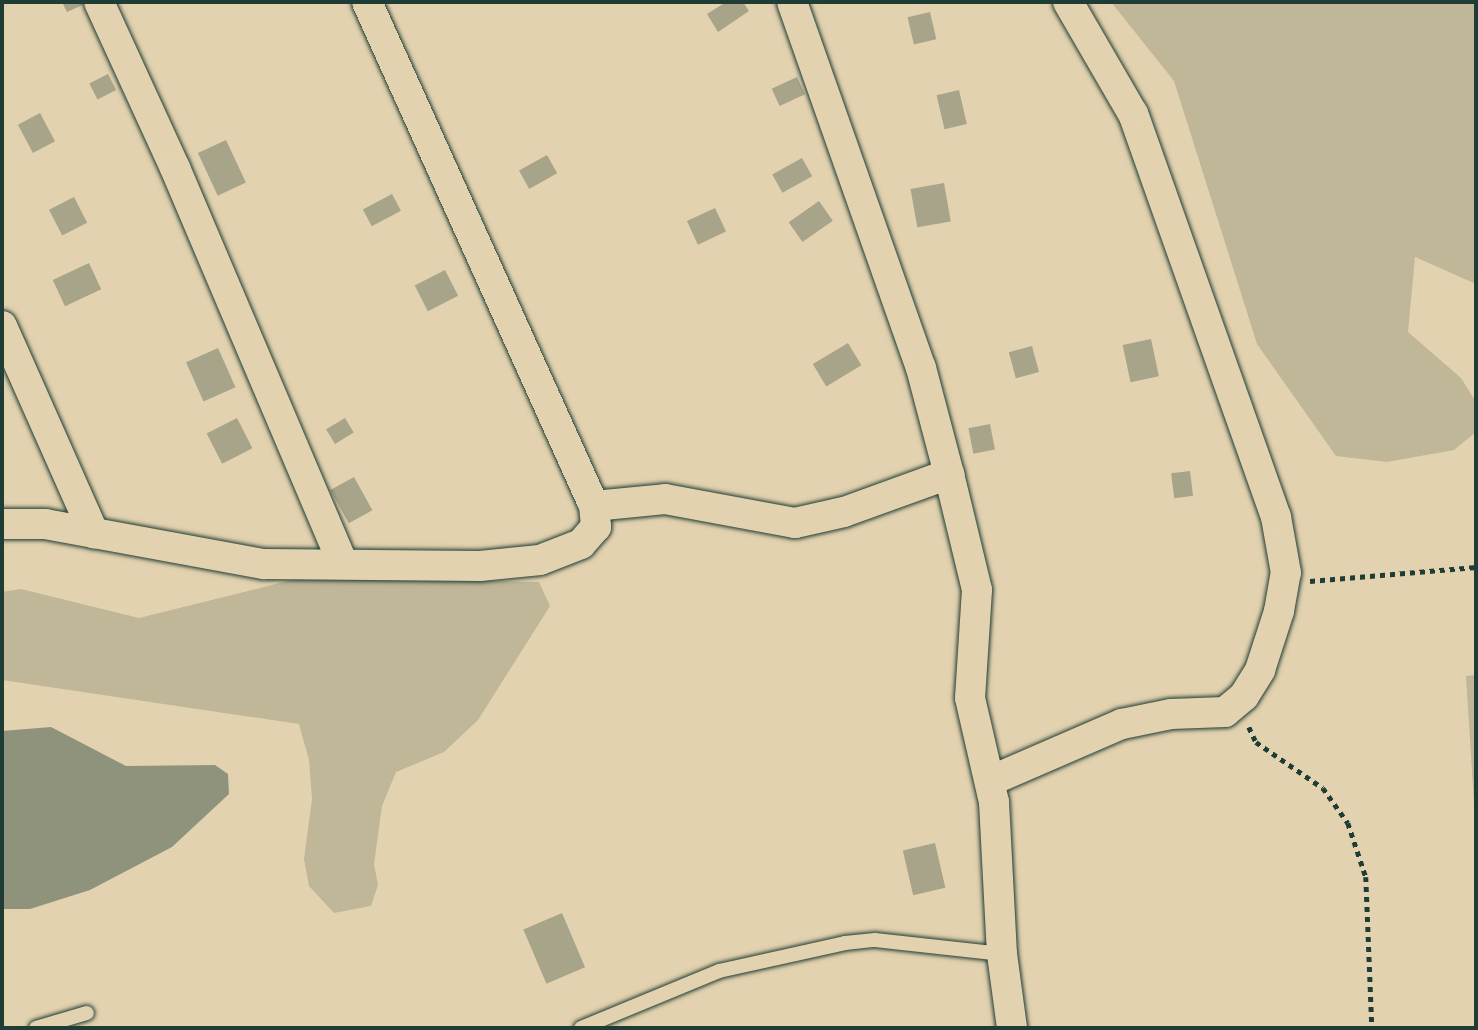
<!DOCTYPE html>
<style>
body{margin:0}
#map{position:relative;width:1478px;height:1030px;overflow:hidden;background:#e3d2af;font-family:"Playpen Sans",sans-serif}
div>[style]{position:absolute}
.green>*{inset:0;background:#bfb798}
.water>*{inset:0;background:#90937b}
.building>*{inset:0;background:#a7a489;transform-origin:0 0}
.path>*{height:4.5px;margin-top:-2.25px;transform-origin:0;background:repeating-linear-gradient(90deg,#1f3d34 0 5px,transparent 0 10px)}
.roads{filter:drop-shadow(0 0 2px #1f3d34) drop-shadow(0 0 2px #1f3d34)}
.lane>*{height:14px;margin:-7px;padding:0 7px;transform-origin:7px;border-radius:7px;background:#e3d2af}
.street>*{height:30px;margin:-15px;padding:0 15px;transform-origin:15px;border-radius:15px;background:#e3d2af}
span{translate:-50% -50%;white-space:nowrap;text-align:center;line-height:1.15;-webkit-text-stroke:7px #e3d2af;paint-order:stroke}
.frame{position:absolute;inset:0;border:4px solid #1f3d34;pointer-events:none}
</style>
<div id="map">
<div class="green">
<i style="clip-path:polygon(1111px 2px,1476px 2px,1476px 284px,1415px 257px,1408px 332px,1461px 378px,1476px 402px,1476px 432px,1454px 450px,1387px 462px,1336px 456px,1257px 344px,1174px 81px)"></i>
<i style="clip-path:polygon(304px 577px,539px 582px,550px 606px,478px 720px,444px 752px,396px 772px,382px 806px,374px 864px,378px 885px,371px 906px,334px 913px,309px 886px,304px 859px,312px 799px,309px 760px,299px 724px,2px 680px,2px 592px,21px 589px,139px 618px)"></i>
<i style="clip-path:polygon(1476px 675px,1476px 834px,1466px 676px)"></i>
</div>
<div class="water">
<i style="clip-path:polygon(51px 727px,126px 766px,215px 765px,228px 774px,229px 794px,172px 847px,90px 890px,30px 909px,2px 909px,2px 731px)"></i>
</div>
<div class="building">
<i style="clip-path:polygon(62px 2px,84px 2px,85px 4px,67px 12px)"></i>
<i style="clip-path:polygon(726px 2px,743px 2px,749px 11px,718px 32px,707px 14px)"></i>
<i style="left:930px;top:12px;width:28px;height:23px;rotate:77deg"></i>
<i style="left:108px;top:74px;width:18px;height:21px;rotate:63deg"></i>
<i style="left:797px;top:77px;width:19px;height:28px;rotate:65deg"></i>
<i style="left:959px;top:90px;width:35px;height:23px;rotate:77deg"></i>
<i style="left:40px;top:113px;width:32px;height:25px;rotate:62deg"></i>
<i style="left:226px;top:140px;width:47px;height:31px;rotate:65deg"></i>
<i style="left:547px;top:155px;width:21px;height:32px;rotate:61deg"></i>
<i style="left:802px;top:158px;width:21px;height:34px;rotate:61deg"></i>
<i style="left:944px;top:183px;width:39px;height:34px;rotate:80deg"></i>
<i style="left:392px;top:194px;width:19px;height:33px;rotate:62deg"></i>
<i style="left:74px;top:197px;width:29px;height:28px;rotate:63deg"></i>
<i style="left:819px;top:201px;width:24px;height:37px;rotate:55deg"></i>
<i style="left:715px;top:208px;width:26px;height:31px;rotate:65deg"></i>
<i style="left:89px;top:263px;width:29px;height:40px;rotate:65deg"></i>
<i style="left:445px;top:270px;width:29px;height:34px;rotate:63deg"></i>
<i style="left:1151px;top:339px;width:38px;height:29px;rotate:78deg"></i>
<i style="left:848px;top:343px;width:26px;height:41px;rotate:59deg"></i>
<i style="left:1032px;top:346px;width:27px;height:24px;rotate:75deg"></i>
<i style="left:218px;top:348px;width:43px;height:35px;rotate:66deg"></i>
<i style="left:237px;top:418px;width:34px;height:34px;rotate:63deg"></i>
<i style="left:345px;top:418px;width:17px;height:22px;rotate:59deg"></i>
<i style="left:990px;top:424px;width:26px;height:22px;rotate:79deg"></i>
<i style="left:1190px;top:471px;width:25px;height:19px;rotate:83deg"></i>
<i style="left:354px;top:477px;width:38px;height:27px;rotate:61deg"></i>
<i style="left:935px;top:843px;width:46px;height:33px;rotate:77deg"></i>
<i style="left:562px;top:913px;width:59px;height:42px;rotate:67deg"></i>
</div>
<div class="path">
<i style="left:1310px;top:581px;width:167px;rotate:-4.8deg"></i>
<i style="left:1249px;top:727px;width:17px;rotate:65deg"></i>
<i style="left:1256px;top:742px;width:81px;rotate:34.5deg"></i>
<i style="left:1323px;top:788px;width:43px;rotate:54.5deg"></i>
<i style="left:1348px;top:823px;width:57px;rotate:71.6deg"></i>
<i style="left:1366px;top:877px;width:151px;rotate:87.7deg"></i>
</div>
<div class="roads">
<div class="lane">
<i style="left:36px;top:1028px;width:53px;rotate:-16.4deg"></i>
<i style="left:581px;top:1028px;width:149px;rotate:-22.4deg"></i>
<i style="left:719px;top:971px;width:129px;rotate:-12.5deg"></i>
<i style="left:845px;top:943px;width:30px;rotate:-6deg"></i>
<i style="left:875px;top:940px;width:128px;rotate:6.3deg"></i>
</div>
<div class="street">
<i style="left:99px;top:2px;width:183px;rotate:65.4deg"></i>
<i style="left:175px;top:168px;width:428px;rotate:67deg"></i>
<i style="left:367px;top:2px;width:553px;rotate:65.75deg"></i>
<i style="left:792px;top:2px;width:388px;rotate:70.6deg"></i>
<i style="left:921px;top:368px;width:110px;rotate:75.2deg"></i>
<i style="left:2px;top:326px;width:227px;rotate:66.1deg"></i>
<i style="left:2px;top:524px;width:43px"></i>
<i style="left:45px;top:524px;width:223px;rotate:10.4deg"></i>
<i style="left:264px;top:564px;width:216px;rotate:0.5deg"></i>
<i style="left:480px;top:566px;width:60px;rotate:-5.7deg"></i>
<i style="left:540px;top:560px;width:44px;rotate:-21.3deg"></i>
<i style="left:581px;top:544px;width:23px;rotate:-49deg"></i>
<i style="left:596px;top:527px;width:21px;rotate:-95deg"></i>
<i style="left:594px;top:506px;width:71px;rotate:-5.6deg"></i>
<i style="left:665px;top:499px;width:132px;rotate:10.5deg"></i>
<i style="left:795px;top:523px;width:50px;rotate:-12.7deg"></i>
<i style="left:844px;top:512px;width:112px;rotate:-19.9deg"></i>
<i style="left:949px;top:474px;width:119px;rotate:76.4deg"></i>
<i style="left:977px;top:590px;width:108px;rotate:93.7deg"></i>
<i style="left:970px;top:698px;width:107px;rotate:77deg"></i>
<i style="left:994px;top:802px;width:152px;rotate:87deg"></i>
<i style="left:1002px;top:954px;width:75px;rotate:82.3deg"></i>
<i style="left:990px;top:781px;width:144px;rotate:-23.4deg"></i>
<i style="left:1122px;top:724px;width:50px;rotate:-11.5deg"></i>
<i style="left:1171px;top:714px;width:54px;rotate:-2.1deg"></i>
<i style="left:1225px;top:712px;width:25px;rotate:-40deg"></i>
<i style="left:1244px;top:696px;width:31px;rotate:-58deg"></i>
<i style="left:1260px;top:670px;width:62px;rotate:-72.1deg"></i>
<i style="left:1279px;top:611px;width:39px;rotate:-80deg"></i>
<i style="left:1286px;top:573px;width:57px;rotate:-100.1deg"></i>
<i style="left:1276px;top:517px;width:428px;rotate:-109.5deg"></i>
<i style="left:1133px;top:114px;width:129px;rotate:-120.1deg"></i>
</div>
</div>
<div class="frame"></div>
</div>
